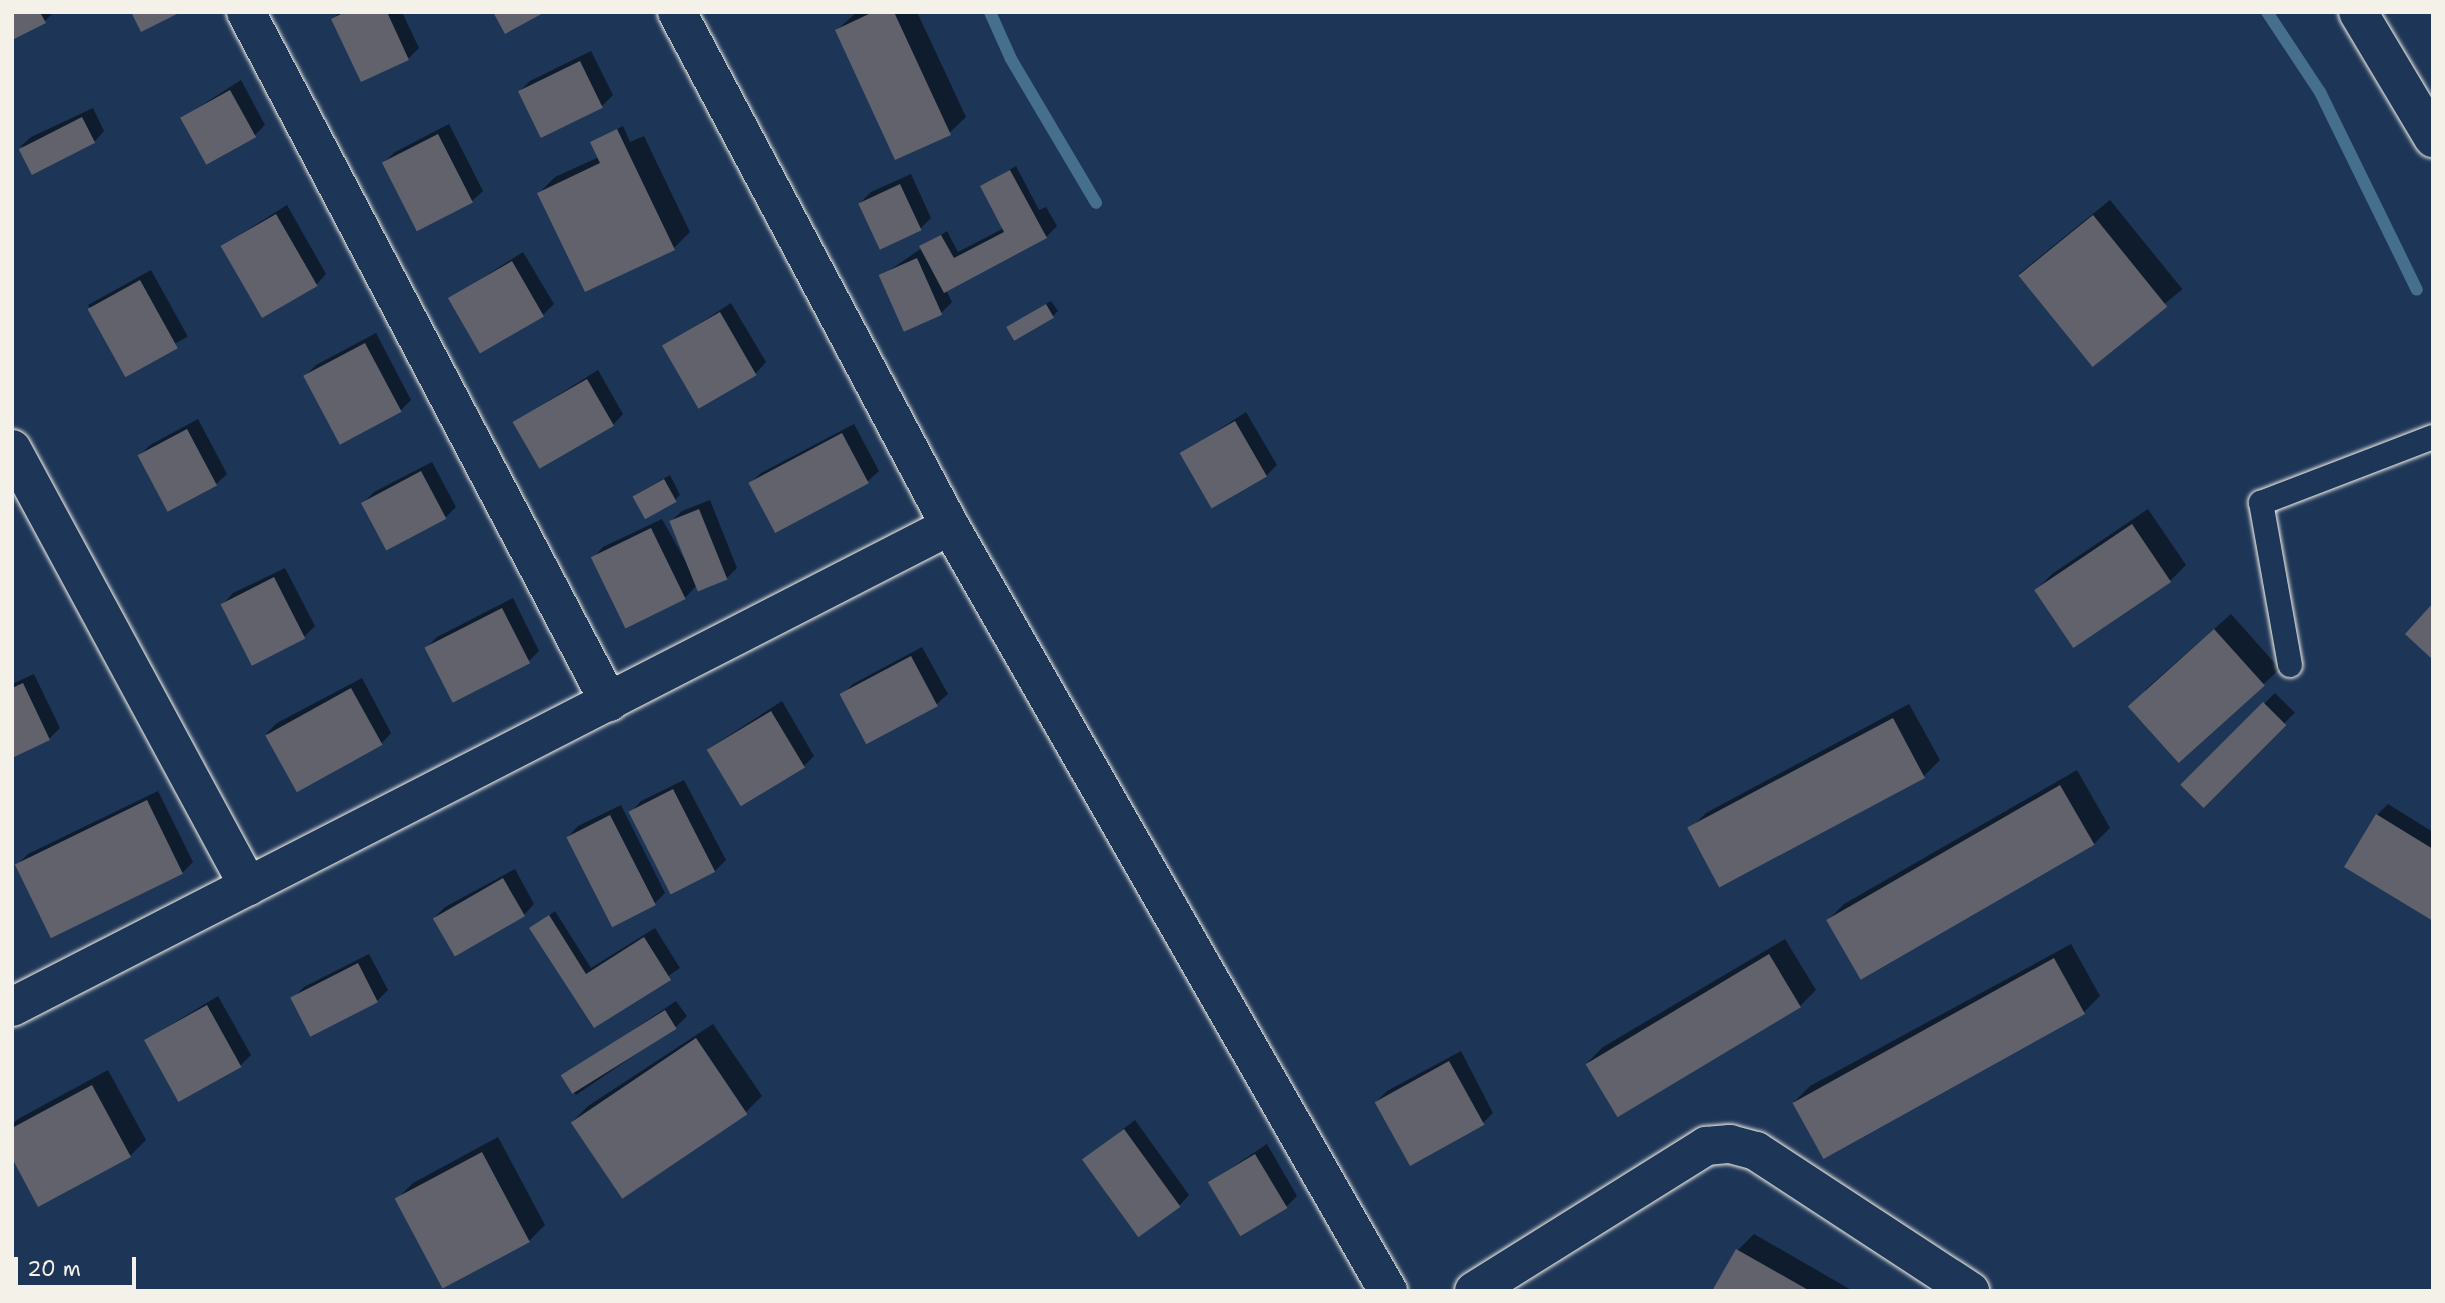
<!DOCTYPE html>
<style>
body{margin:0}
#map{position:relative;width:2445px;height:1303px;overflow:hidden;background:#1d3557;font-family:"Shantell Sans",sans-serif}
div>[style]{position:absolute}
.shadow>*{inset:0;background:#0007;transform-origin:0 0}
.stream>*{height:12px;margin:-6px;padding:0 6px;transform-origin:6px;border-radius:6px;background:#466f8e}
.building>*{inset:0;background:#61626b;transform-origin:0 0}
.roads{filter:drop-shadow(0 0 2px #f4f1e8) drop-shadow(0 0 2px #f4f1e8)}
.service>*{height:24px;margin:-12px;padding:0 12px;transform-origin:12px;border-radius:12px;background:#1d3557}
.minor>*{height:38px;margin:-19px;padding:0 19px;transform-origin:19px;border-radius:19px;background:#1d3557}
span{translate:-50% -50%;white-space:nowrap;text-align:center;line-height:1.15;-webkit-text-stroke:5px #1d3557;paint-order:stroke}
.frame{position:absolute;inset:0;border:14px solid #f4f1e8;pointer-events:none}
.scale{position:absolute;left:14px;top:1257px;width:122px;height:32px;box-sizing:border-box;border:4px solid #f4f1e8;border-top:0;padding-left:9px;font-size:21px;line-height:24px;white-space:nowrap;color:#f4f1e8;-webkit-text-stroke:5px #1d3557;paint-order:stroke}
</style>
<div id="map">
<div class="shadow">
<i style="clip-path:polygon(12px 12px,54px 12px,45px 21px)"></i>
<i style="clip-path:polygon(340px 12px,402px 12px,419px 48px,408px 59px,333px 19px)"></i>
<i style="clip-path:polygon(857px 12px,917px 12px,966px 117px,949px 133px,837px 30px)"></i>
<i style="clip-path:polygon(591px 51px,613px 95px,602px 106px,541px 136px,520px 91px,530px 81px)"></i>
<i style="clip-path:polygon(241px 80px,265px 125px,254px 136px,182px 118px)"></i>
<i style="clip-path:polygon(93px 108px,104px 131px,94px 142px,20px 147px,31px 137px)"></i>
<i style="clip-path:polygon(449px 124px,483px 191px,472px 201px,384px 162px,395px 152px)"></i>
<i style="clip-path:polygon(623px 126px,630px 142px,644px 136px,690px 232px,674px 248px,539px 193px,555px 177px,599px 157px,592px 143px)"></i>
<i style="clip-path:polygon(1016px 166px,1039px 210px,1046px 207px,1057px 226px,1046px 237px,946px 290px,952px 302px,941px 313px,881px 276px,947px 231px,958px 252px,1004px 228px,982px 187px)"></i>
<i style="clip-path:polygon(911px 174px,931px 218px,920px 229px,860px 203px,871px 192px)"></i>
<i style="left:2110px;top:200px;width:115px;height:117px;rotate:51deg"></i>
<i style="clip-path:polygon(287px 205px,326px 274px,316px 285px,222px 246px)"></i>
<i style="clip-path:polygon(523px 252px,554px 304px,543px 315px,451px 298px)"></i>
<i style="left:151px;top:270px;width:76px;height:72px;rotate:61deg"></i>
<i style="clip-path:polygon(1051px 301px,1058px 311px,1053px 316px,1009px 326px)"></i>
<i style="clip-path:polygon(731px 303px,766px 362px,756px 373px,664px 347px)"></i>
<i style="clip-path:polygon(376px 333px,411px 400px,400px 411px,305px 376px,316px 365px)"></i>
<i style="clip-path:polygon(598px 370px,623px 414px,613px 425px,515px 422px)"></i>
<i style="clip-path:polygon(1246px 412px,1277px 465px,1266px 476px,1183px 453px)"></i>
<i style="clip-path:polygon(198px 419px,227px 474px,216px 484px,139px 456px,150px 445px)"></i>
<i style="clip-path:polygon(854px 424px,879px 471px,868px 481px,750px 483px,761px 473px)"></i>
<i style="clip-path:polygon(432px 462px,456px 507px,445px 518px,363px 503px,374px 492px)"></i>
<i style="clip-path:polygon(670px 475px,680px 495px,675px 500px,635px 495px)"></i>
<i style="clip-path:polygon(710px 500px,737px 568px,726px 579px,697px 585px,685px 598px,593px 558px,603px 547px,662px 519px,692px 573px,671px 521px,682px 511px)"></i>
<i style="clip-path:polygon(2148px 509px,2186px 565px,2170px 581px,2036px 590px,2052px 574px)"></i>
<i style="clip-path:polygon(285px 568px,315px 626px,304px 637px,223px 604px,233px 593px)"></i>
<i style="clip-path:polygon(513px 598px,539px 651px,529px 661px,426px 648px,437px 637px)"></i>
<i style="clip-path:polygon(2231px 614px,2280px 669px,2179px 761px,2145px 690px)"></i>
<i style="clip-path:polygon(922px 647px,948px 694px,937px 704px,842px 695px,853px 684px)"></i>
<i style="clip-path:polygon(34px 674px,60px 728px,49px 739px,12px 756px,12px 684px)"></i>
<i style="clip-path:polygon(362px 678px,391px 733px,381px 744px,266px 734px,277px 723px)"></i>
<i style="left:2275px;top:693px;width:28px;height:130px;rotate:45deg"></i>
<i style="clip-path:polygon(782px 701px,814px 756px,804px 766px,708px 749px)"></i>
<i style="clip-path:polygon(1909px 704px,1940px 760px,1924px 776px,1721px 885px,1690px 829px,1706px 813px)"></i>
<i style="clip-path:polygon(2077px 770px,2110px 828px,2094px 844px,1828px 920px,1844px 904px)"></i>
<i style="clip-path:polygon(684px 780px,726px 860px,715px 871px,631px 812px,641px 801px)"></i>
<i style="clip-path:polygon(158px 791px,193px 862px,182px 873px,17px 865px,28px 854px)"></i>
<i style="clip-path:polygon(2388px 804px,2433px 832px,2433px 919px,2377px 815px)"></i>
<i style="clip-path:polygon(621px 805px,665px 893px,654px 904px,568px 837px,578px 826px)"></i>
<i style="clip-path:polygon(515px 869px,534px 904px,524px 915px,435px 917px,445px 907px)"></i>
<i style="clip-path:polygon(555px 911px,591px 968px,655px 928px,680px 968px,595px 1026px,532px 928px)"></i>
<i style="clip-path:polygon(1785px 939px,1816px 990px,1800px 1006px,1587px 1063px,1603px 1047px)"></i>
<i style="clip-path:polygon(2071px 944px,2100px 996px,2084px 1012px,1824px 1156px,1794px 1102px,1810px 1086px)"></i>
<i style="clip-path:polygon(369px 954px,388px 990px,377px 1001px,293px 998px,304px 987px)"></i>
<i style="clip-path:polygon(218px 996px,251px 1055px,240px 1066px,180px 1098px,146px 1040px)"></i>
<i style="clip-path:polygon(676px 1001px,687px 1016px,676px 1027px,576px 1095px,565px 1080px,575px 1069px)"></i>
<i style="clip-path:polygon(713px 1024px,762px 1096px,746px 1112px,572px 1122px,588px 1106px)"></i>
<i style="clip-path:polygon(1461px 1051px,1493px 1113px,1483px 1123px,1376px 1102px,1387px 1091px)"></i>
<i style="clip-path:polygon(108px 1070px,146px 1140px,130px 1156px,12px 1155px,12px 1124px,18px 1119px)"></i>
<i style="clip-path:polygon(1135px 1120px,1189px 1195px,1179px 1206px,1083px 1160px)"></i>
<i style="clip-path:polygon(498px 1137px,545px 1225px,529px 1241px,397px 1199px,413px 1183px)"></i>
<i style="clip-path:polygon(1267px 1144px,1297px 1196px,1287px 1206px,1210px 1182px)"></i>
<i style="clip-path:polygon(1754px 1234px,1853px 1291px,1714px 1291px,1738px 1250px)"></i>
</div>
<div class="stream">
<i style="left:990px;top:12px;width:51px;rotate:65.9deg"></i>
<i style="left:1011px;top:59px;width:167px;rotate:59.4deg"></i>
<i style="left:2267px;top:12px;width:96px;rotate:56.5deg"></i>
<i style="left:2320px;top:92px;width:220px;rotate:63.9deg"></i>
</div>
<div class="building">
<i style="clip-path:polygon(12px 12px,40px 12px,46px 23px,12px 40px)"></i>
<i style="clip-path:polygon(131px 12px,181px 12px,141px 32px)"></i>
<i style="clip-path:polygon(345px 12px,387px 12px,409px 60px,361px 82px,331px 19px)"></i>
<i style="clip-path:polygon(493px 12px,545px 12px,505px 34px)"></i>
<i style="clip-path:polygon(873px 12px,894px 12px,951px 135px,895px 160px,835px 30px)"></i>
<i style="left:580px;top:61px;width:52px;height:69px;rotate:64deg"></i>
<i style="left:230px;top:90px;width:54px;height:57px;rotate:61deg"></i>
<i style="left:82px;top:117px;width:29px;height:71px;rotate:63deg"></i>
<i style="clip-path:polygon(617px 129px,675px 250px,585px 292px,537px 193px,600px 163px,590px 142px)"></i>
<i style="left:438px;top:134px;width:77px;height:63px;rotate:63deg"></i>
<i style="clip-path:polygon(1010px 170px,1047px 238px,944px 293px,919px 246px,941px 235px,954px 258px,1004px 232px,980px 186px)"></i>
<i style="left:900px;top:184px;width:51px;height:46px;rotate:65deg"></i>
<i style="left:276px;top:214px;width:83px;height:64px;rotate:60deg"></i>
<i style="left:2093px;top:215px;width:118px;height:96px;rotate:51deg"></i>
<i style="left:917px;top:258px;width:62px;height:42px;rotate:66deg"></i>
<i style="left:512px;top:261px;width:64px;height:74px;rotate:60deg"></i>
<i style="left:140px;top:280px;width:78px;height:60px;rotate:61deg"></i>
<i style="left:1046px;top:304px;width:16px;height:46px;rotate:60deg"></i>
<i style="left:720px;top:312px;width:73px;height:67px;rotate:60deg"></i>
<i style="left:365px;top:343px;width:78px;height:70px;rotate:62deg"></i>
<i style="left:587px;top:379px;width:54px;height:86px;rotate:60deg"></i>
<i style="left:1235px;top:421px;width:64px;height:64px;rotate:60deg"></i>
<i style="left:187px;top:429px;width:64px;height:56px;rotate:62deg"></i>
<i style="left:842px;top:433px;width:57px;height:106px;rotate:62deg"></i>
<i style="left:421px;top:471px;width:54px;height:68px;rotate:62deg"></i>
<i style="left:664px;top:479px;width:26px;height:36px;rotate:61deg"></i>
<i style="left:699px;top:509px;width:76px;height:32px;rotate:68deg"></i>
<i style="left:2132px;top:524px;width:70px;height:118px;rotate:56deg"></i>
<i style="left:651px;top:528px;width:79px;height:67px;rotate:64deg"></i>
<i style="left:274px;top:577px;width:69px;height:60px;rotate:63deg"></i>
<i style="clip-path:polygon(2433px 603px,2433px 660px,2405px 634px)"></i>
<i style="left:502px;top:608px;width:62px;height:87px;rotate:63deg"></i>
<i style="left:2214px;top:629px;width:76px;height:116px;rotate:48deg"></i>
<i style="left:911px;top:656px;width:57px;height:81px;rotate:62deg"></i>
<i style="clip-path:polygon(23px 683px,50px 740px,12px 758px,12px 688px)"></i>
<i style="left:351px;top:688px;width:65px;height:98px;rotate:61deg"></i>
<i style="left:2263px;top:702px;width:33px;height:117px;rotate:45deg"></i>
<i style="left:771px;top:711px;width:66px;height:75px;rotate:59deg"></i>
<i style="left:1893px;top:718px;width:68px;height:233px;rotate:62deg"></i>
<i style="left:2060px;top:785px;width:69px;height:270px;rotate:60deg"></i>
<i style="left:673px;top:789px;width:93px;height:50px;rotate:63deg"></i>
<i style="left:147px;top:800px;width:82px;height:147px;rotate:64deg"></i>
<i style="clip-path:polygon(2376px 814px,2433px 849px,2433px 921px,2344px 867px)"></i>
<i style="left:610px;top:815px;width:101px;height:49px;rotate:63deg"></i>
<i style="left:503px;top:878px;width:44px;height:81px;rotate:60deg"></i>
<i style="clip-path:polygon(549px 915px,586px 974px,644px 937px,671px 980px,594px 1028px,529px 928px)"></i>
<i style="left:1769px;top:954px;width:62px;height:214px;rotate:59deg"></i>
<i style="left:2054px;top:958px;width:64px;height:299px;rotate:61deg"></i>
<i style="left:358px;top:963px;width:44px;height:76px;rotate:63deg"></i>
<i style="left:207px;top:1005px;width:71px;height:72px;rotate:61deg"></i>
<i style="left:665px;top:1010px;width:22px;height:123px;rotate:58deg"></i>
<i style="left:696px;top:1038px;width:92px;height:151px;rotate:56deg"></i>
<i style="left:1449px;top:1061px;width:73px;height:85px;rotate:61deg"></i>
<i style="clip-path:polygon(92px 1085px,131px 1157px,38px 1207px,12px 1158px,12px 1128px)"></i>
<i style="left:1124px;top:1129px;width:96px;height:52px;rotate:54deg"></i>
<i style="left:482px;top:1152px;width:102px;height:99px;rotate:62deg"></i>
<i style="left:1255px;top:1154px;width:63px;height:55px;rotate:59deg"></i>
<i style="clip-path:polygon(1736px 1249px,1810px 1291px,1712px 1291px)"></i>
</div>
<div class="roads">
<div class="service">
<i style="left:2290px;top:665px;width:165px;rotate:-100.1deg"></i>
<i style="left:2261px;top:503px;width:184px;rotate:-21deg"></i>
</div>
<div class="minor">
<i style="left:246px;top:12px;width:780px;rotate:62.25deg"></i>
<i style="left:677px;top:12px;width:582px;rotate:62.03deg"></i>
<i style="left:950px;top:526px;width:882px;rotate:60.21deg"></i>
<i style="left:2358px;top:12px;width:147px;rotate:59.2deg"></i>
<i style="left:12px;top:449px;width:497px;rotate:61.6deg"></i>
<i style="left:12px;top:1007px;width:1054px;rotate:-27.15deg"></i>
<i style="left:1474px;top:1291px;width:274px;rotate:-32deg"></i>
<i style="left:1706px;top:1146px;width:24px;rotate:-5deg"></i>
<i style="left:1730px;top:1144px;width:27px;rotate:15deg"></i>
<i style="left:1756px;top:1151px;width:256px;rotate:33.2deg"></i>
</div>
</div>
<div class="frame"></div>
<div class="scale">20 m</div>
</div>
